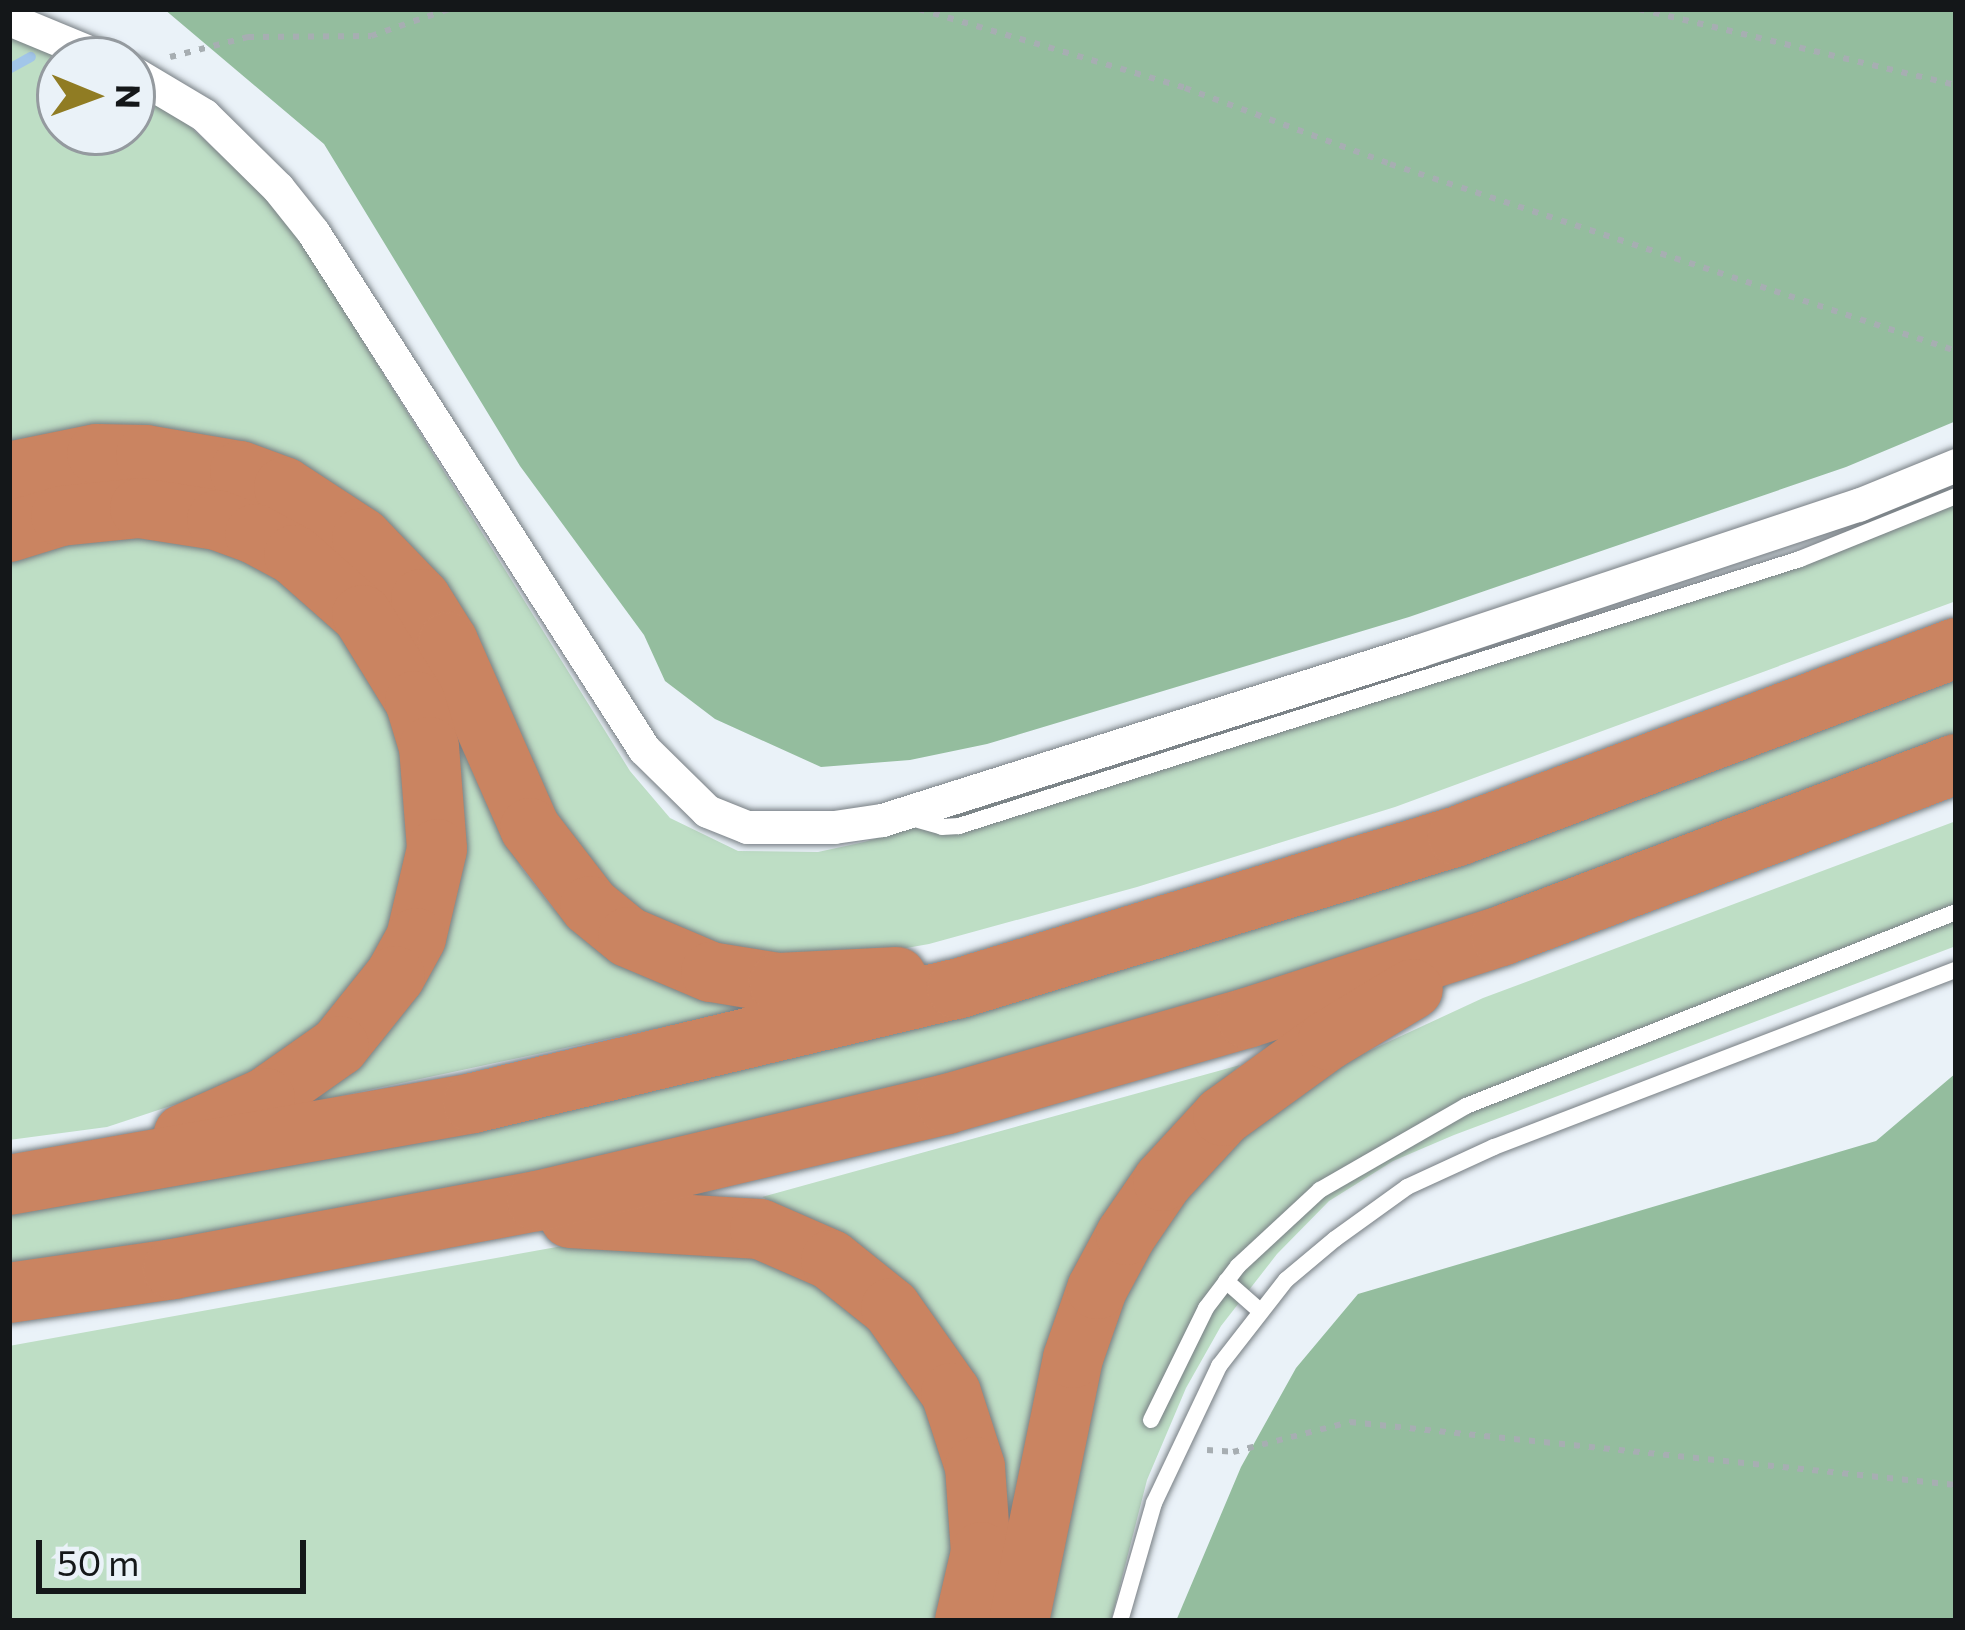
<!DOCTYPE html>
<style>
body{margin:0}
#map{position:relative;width:1965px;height:1630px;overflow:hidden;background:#eaf2f8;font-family:Commissioner,sans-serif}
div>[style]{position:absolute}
.green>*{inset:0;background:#bedec5}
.forest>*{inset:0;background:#94bd9e}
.stream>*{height:10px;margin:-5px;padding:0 5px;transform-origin:5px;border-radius:5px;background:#a2c6e9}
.path>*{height:6px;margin-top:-3px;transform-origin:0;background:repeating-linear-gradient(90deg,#a7aeb2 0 6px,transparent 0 15px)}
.roads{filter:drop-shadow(0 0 3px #777e83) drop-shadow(0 0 3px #777e83)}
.lane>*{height:16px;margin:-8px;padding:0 8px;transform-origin:8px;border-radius:8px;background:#fff}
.street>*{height:33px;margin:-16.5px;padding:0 16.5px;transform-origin:16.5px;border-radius:16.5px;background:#fff}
.highway>*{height:60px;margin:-30px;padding:0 30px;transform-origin:30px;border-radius:30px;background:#ca8461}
span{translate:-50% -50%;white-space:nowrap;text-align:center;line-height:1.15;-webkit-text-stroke:10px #eaf2f8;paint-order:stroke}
.frame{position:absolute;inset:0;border:12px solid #141719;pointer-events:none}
.north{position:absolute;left:36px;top:36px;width:120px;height:120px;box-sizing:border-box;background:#eaf2f8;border:3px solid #949a9f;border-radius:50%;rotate:91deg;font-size:33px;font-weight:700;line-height:48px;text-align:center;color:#141719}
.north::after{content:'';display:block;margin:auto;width:42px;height:54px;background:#907c23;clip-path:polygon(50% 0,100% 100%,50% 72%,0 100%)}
.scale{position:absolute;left:36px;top:1540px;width:270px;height:54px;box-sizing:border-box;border:6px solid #141719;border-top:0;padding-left:15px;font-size:36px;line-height:42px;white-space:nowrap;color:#141719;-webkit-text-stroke:9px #eaf2f8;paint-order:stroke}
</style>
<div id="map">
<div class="green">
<i style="clip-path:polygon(9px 37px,72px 60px,60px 60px,60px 132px,132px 132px,132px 92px,184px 121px,259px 190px,299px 238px,630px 771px,670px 818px,738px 851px,818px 852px,864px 842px,1663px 604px,1956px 495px,1956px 601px,1395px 807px,1137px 887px,929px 944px,850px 958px,736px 954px,652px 920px,613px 891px,543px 795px,484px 661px,9px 444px)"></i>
<i style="clip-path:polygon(89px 530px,232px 549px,315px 599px,375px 674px,409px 765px,410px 862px,379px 954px,321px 1030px,240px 1083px,107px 1127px,9px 1140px,9px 553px)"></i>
<i style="clip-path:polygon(1956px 669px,1956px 737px,1482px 918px,1043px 1054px,535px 1178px,9px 1269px,9px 1205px,253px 1168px)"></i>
<i style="clip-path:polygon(458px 741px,465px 746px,521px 867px,552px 907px,587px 939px,757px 1007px,294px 1106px,358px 1057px)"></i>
<i style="clip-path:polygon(1956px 821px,1956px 946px,1454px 1135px,1393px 1161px,1329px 1201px,1277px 1254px,1221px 1326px,1186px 1388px,1147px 1480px,1111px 1621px,1042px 1621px,1082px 1420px,1123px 1298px,1150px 1244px,1215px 1158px,1253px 1122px,1360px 1055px,1483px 998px)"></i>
<i style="clip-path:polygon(1240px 1065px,1159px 1147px,1018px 1514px,1003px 1513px,813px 1223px,762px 1197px)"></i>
<i style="clip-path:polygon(590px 1241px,755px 1251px,865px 1313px,932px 1404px,956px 1525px,939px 1621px,9px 1621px,9px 1346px)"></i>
</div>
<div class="forest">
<i style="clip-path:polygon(164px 9px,1956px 9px,1956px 421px,1846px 467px,1409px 617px,987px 744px,910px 760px,821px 767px,715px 719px,665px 681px,644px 635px,520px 466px,324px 144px)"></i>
<i style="clip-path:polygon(1956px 1073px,1956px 1621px,1176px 1621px,1241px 1467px,1296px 1368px,1358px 1294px,1876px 1141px)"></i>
</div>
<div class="stream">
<i style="left:9px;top:69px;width:25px;rotate:-29deg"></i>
</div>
<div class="path">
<i style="left:919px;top:9px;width:277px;rotate:16.5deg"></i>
<i style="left:1185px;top:88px;width:219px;rotate:20.3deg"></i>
<i style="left:1390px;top:164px;width:596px;rotate:18.28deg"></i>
<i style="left:1639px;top:9px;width:326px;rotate:13.5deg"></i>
<i style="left:170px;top:57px;width:81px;rotate:-14.4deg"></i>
<i style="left:248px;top:37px;width:123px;rotate:-0.5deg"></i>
<i style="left:371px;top:36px;width:83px;rotate:-19.1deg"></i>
<i style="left:1207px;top:1450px;width:26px;rotate:4deg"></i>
<i style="left:1233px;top:1452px;width:121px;rotate:-14.4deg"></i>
<i style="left:1350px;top:1422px;width:609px;rotate:5.94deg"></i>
</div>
<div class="roads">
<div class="lane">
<i style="left:908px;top:817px;width:35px;rotate:16deg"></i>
<i style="left:942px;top:827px;width:17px;rotate:-3deg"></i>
<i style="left:959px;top:826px;width:882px;rotate:-17.61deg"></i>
<i style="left:1800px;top:559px;width:168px;rotate:-22deg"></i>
<i style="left:1226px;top:1281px;width:45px;rotate:41.4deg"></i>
<i style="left:1151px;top:1420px;width:125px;rotate:-63.8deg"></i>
<i style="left:1206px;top:1308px;width:53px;rotate:-52.7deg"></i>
<i style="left:1238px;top:1266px;width:112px;rotate:-42.8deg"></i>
<i style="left:1320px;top:1190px;width:168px;rotate:-29.9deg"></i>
<i style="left:1466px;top:1106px;width:527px;rotate:-21.6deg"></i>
<i style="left:1120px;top:1621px;width:123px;rotate:-73.9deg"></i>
<i style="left:1154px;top:1503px;width:152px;rotate:-64.6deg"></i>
<i style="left:1219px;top:1366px;width:109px;rotate:-52.1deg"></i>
<i style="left:1286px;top:1280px;width:64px;rotate:-39.9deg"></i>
<i style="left:1335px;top:1239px;width:89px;rotate:-35.8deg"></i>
<i style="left:1407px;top:1187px;width:96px;rotate:-24.7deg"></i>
<i style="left:1494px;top:1147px;width:495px;rotate:-21deg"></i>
</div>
<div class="street">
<i style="left:9px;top:19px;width:107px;rotate:22.5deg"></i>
<i style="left:132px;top:72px;width:84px;rotate:30.8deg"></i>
<i style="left:204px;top:115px;width:104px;rotate:44.6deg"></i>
<i style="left:278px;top:188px;width:56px;rotate:51.5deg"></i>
<i style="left:313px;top:232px;width:614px;rotate:57.37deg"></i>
<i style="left:644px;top:749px;width:88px;rotate:44.5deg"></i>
<i style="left:707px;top:811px;width:43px;rotate:21.8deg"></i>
<i style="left:747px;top:827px;width:87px"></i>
<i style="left:834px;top:827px;width:49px;rotate:-8.3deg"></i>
<i style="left:882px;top:820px;width:562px;rotate:-17.5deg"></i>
<i style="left:1418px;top:651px;width:464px;rotate:-18.4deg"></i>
<i style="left:1858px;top:505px;width:106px;rotate:-22.2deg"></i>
</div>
<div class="highway">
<i style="left:9px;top:472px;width:90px;rotate:-11.6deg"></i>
<i style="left:97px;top:454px;width:49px;rotate:1.2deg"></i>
<i style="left:146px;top:455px;width:95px;rotate:9.7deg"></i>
<i style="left:240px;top:471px;width:47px;rotate:20deg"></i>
<i style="left:284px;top:487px;width:93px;rotate:33.2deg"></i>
<i style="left:362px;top:538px;width:85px;rotate:46deg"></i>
<i style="left:421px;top:599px;width:51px;rotate:57.9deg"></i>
<i style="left:448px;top:642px;width:203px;rotate:66.2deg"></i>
<i style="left:530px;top:828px;width:98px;rotate:52.4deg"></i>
<i style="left:590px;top:906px;width:49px;rotate:39.2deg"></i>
<i style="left:628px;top:937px;width:90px;rotate:22.9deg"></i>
<i style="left:711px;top:972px;width:69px;rotate:9.2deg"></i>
<i style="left:779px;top:983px;width:118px;rotate:-2.9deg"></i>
<i style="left:9px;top:532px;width:54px;rotate:-17.1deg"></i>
<i style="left:61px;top:516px;width:79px;rotate:-5.8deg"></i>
<i style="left:140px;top:508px;width:78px;rotate:8.9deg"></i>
<i style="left:217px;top:520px;width:40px;rotate:20.2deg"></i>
<i style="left:255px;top:534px;width:44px;rotate:28.3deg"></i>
<i style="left:294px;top:555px;width:91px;rotate:41.4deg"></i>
<i style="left:362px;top:615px;width:101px;rotate:58.4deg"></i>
<i style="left:415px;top:701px;width:48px;rotate:73.1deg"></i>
<i style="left:429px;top:747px;width:102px;rotate:85.5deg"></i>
<i style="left:437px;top:849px;width:91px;rotate:103.3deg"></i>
<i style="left:416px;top:938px;width:43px;rotate:118.9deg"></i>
<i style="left:395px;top:976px;width:90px;rotate:128.7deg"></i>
<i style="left:339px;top:1046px;width:90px;rotate:144.9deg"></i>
<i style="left:265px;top:1098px;width:89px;rotate:156deg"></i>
<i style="left:9px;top:1185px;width:471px;rotate:-10deg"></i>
<i style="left:473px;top:1103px;width:497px;rotate:-13.3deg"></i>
<i style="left:957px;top:989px;width:524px;rotate:-16.98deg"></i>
<i style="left:1458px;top:836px;width:532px;rotate:-20.68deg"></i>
<i style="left:570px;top:1218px;width:190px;rotate:3.3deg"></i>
<i style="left:760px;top:1229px;width:77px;rotate:23.6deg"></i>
<i style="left:831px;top:1260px;width:77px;rotate:38.7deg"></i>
<i style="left:891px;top:1308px;width:104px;rotate:54.8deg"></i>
<i style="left:951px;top:1393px;width:78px;rotate:72deg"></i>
<i style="left:975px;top:1467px;width:85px;rotate:86deg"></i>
<i style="left:981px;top:1552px;width:71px;rotate:103.1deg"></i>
<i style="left:9px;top:1293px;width:166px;rotate:-8.3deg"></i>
<i style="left:173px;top:1269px;width:370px;rotate:-10.6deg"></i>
<i style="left:537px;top:1201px;width:421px;rotate:-13.3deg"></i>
<i style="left:947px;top:1104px;width:312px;rotate:-16deg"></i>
<i style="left:1247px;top:1018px;width:267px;rotate:-17.9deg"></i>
<i style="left:1501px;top:936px;width:486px;rotate:-20.7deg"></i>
<i style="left:1019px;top:1621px;width:268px;rotate:-78.4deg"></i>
<i style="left:1073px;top:1358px;width:73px;rotate:-70.8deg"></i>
<i style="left:1097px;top:1289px;width:61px;rotate:-61.8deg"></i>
<i style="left:1126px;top:1235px;width:65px;rotate:-55.6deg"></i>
<i style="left:1163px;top:1181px;width:88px;rotate:-47.3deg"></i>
<i style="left:1223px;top:1116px;width:130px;rotate:-35.9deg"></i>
<i style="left:1328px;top:1040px;width:99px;rotate:-31deg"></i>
</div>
</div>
<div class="frame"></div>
<div class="north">N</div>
<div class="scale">50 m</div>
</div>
